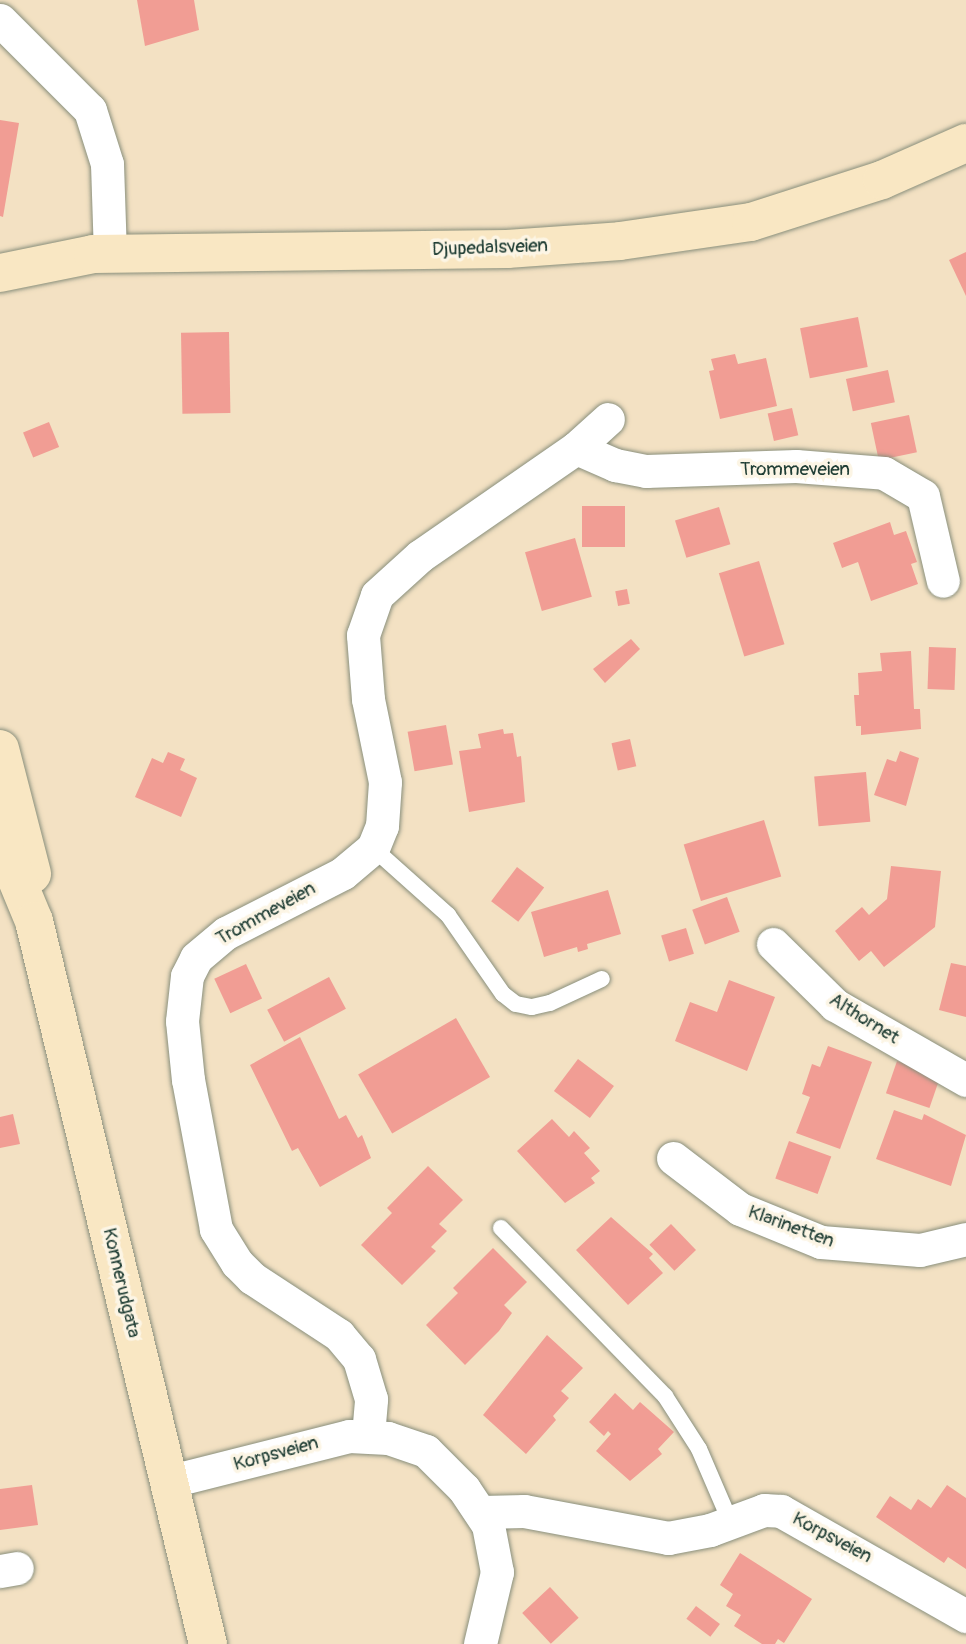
<!DOCTYPE html>
<style>
body{margin:0}
#map{position:relative;width:966px;height:1644px;overflow:hidden;background:#f3e1c3;font-family:Pangolin,sans-serif}
div>[style]{position:absolute}
.building>*{inset:0;background:#f19d94;transform-origin:0 0}
.roads{filter:drop-shadow(0 0 2px #898f7c) drop-shadow(0 0 2px #898f7c)}
.lane>*{height:16px;margin:-8px;padding:0 8px;transform-origin:8px;border-radius:8px;background:#fff}
.street>*{height:33px;margin:-16.5px;padding:0 16.5px;transform-origin:16.5px;border-radius:16.5px;background:#fff}
.secondary>*{height:38px;margin:-19px;padding:0 19px;transform-origin:19px;border-radius:19px;background:#f9e7c3}
span{translate:-50% -50%;white-space:nowrap;text-align:center;line-height:1.15;-webkit-text-stroke:7px #fcf5e5;paint-order:stroke}
.street-label{font-size:19px;color:#1f3d34}
</style>
<div id="map">
<div class="building">
<i style="clip-path:polygon(137px 0,194px 0,199px 30px,145px 46px)"></i>
<i style="clip-path:polygon(0 120px,19px 123px,3px 217px,0 216px)"></i>
<i style="clip-path:polygon(966px 252px,966px 296px,949px 260px)"></i>
<i style="left:858px;top:317px;width:51px;height:59px;rotate:79deg"></i>
<i style="left:229px;top:332px;width:81px;height:48px;rotate:89deg"></i>
<i style="clip-path:polygon(735px 354px,738px 364px,766px 358px,777px 406px,720px 419px,709px 371px,714px 370px,711px 359px)"></i>
<i style="left:888px;top:370px;width:33px;height:43px;rotate:78deg"></i>
<i style="left:792px;top:408px;width:28px;height:25px;rotate:77deg"></i>
<i style="left:909px;top:415px;width:38px;height:39px;rotate:78deg"></i>
<i style="left:49px;top:422px;width:27px;height:28px;rotate:68deg"></i>
<i style="left:582px;top:506px;width:43px;height:41px"></i>
<i style="left:719px;top:507px;width:39px;height:46px;rotate:73deg"></i>
<i style="clip-path:polygon(890px 522px,894px 535px,906px 531px,917px 562px,911px 564px,918px 584px,871px 601px,858px 562px,842px 568px,833px 543px)"></i>
<i style="left:575px;top:538px;width:61px;height:52px;rotate:74deg"></i>
<i style="left:759px;top:561px;width:87px;height:42px;rotate:73deg"></i>
<i style="left:627px;top:589px;width:15px;height:12px;rotate:79deg"></i>
<i style="clip-path:polygon(631px 639px,640px 649px,605px 683px,593px 669px)"></i>
<i style="left:929px;top:647px;width:27px;height:42px;rotate:2deg"></i>
<i style="clip-path:polygon(911px 651px,914px 709px,920px 709px,921px 729px,861px 735px,861px 726px,856px 726px,854px 695px,859px 695px,858px 673px,882px 671px,880px 653px)"></i>
<i style="left:446px;top:725px;width:40px;height:39px;rotate:80deg"></i>
<i style="clip-path:polygon(503px 729px,504px 734px,513px 733px,517px 757px,521px 756px,525px 802px,469px 812px,459px 751px,481px 748px,478px 734px)"></i>
<i style="left:630px;top:739px;width:28px;height:19px;rotate:77deg"></i>
<i style="clip-path:polygon(900px 751px,919px 758px,906px 806px,874px 795px,887px 759px,896px 762px)"></i>
<i style="clip-path:polygon(168px 752px,185px 759px,180px 770px,197px 778px,181px 817px,135px 797px,152px 758px,163px 763px)"></i>
<i style="left:866px;top:772px;width:50px;height:52px;rotate:85deg"></i>
<i style="left:764px;top:820px;width:59px;height:84px;rotate:73deg"></i>
<i style="clip-path:polygon(891px 866px,941px 871px,935px 927px,884px 967px,871px 951px,859px 961px,835px 931px,862px 907px,869px 915px,887px 899px)"></i>
<i style="left:517px;top:867px;width:34px;height:43px;rotate:37deg"></i>
<i style="clip-path:polygon(608px 890px,621px 934px,587px 944px,588px 949px,578px 952px,577px 947px,544px 957px,531px 912px)"></i>
<i style="left:727px;top:897px;width:37px;height:37px;rotate:70deg"></i>
<i style="left:686px;top:928px;width:27px;height:26px;rotate:73deg"></i>
<i style="clip-path:polygon(951px 963px,966px 966px,966px 1017px,939px 1010px)"></i>
<i style="left:246px;top:964px;width:38px;height:35px;rotate:65deg"></i>
<i style="left:329px;top:977px;width:36px;height:70px;rotate:62deg"></i>
<i style="clip-path:polygon(729px 980px,775px 997px,747px 1071px,675px 1041px,690px 1002px,717px 1012px)"></i>
<i style="left:456px;top:1018px;width:68px;height:113px;rotate:60deg"></i>
<i style="clip-path:polygon(300px 1037px,339px 1119px,346px 1115px,358px 1138px,362px 1135px,371px 1158px,320px 1187px,298px 1148px,292px 1151px,250px 1065px)"></i>
<i style="clip-path:polygon(828px 1046px,872px 1062px,840px 1149px,796px 1133px,810px 1097px,802px 1094px,812px 1064px,820px 1067px)"></i>
<i style="left:578px;top:1059px;width:45px;height:40px;rotate:37deg"></i>
<i style="left:897px;top:1061px;width:46px;height:34px;rotate:19deg"></i>
<i style="clip-path:polygon(894px 1110px,922px 1120px,924px 1114px,966px 1135px,951px 1186px,876px 1159px)"></i>
<i style="clip-path:polygon(13px 1114px,20px 1144px,0 1148px,0 1117px)"></i>
<i style="clip-path:polygon(552px 1119px,569px 1137px,574px 1131px,590px 1148px,584px 1153px,600px 1171px,591px 1178px,595px 1183px,565px 1203px,517px 1151px)"></i>
<i style="left:789px;top:1141px;width:45px;height:40px;rotate:20deg"></i>
<i style="clip-path:polygon(428px 1166px,463px 1200px,439px 1224px,447px 1231px,431px 1247px,436px 1251px,402px 1285px,361px 1245px,392px 1213px,387px 1208px)"></i>
<i style="clip-path:polygon(611px 1217px,653px 1254px,649px 1258px,663px 1273px,628px 1305px,576px 1250px)"></i>
<i style="left:671px;top:1224px;width:36px;height:30px;rotate:46deg"></i>
<i style="clip-path:polygon(493px 1248px,527px 1282px,504px 1305px,512px 1313px,499px 1331px,465px 1365px,426px 1325px,458px 1293px,453px 1288px)"></i>
<i style="clip-path:polygon(547px 1335px,583px 1368px,561px 1391px,569px 1398px,553px 1416px,556px 1420px,526px 1454px,483px 1415px)"></i>
<i style="clip-path:polygon(615px 1393px,633px 1410px,640px 1402px,674px 1432px,658px 1449px,662px 1454px,630px 1481px,596px 1451px,611px 1434px,608px 1431px,604px 1436px,589px 1422px)"></i>
<i style="clip-path:polygon(32px 1485px,38px 1525px,0 1530px,0 1489px)"></i>
<i style="clip-path:polygon(947px 1485px,966px 1498px,966px 1569px,948px 1557px,944px 1563px,876px 1517px,890px 1496px,911px 1510px,918px 1499px,931px 1508px)"></i>
<i style="clip-path:polygon(740px 1553px,812px 1599px,784px 1643px,778px 1639px,775px 1644px,762px 1644px,734px 1626px,741px 1615px,726px 1606px,733px 1594px,720px 1585px)"></i>
<i style="left:550px;top:1587px;width:42px;height:38px;rotate:47deg"></i>
<i style="left:696px;top:1606px;width:30px;height:16px;rotate:37deg"></i>
</div>
<div class="roads">
<div class="lane">
<i style="left:373px;top:848px;width:101px;rotate:41.8deg"></i>
<i style="left:448px;top:915px;width:96px;rotate:55.2deg"></i>
<i style="left:503px;top:994px;width:16px;rotate:38deg"></i>
<i style="left:516px;top:1004px;width:16px;rotate:11deg"></i>
<i style="left:532px;top:1007px;width:18px;rotate:-13deg"></i>
<i style="left:550px;top:1003px;width:57px;rotate:-24.8deg"></i>
<i style="left:501px;top:1228px;width:235px;rotate:45.7deg"></i>
<i style="left:665px;top:1396px;width:63px;rotate:57.3deg"></i>
<i style="left:699px;top:1449px;width:78px;rotate:66.7deg"></i>
</div>
<div class="street">
<i style="left:0;top:20px;width:127px;rotate:45deg"></i>
<i style="left:90px;top:110px;width:57px;rotate:72.5deg"></i>
<i style="left:107px;top:164px;width:89px;rotate:88.1deg"></i>
<i style="left:576px;top:448px;width:43px;rotate:23.6deg"></i>
<i style="left:615px;top:465px;width:32px;rotate:11deg"></i>
<i style="left:646px;top:471px;width:150px;rotate:-1.9deg"></i>
<i style="left:796px;top:466px;width:88px;rotate:4.5deg"></i>
<i style="left:884px;top:473px;width:45px;rotate:30.5deg"></i>
<i style="left:923px;top:496px;width:87px;rotate:76.8deg"></i>
<i style="left:773px;top:944px;width:87px;rotate:44.5deg"></i>
<i style="left:835px;top:1005px;width:151px;rotate:29.8deg"></i>
<i style="left:673px;top:1158px;width:84px;rotate:37.3deg"></i>
<i style="left:740px;top:1209px;width:87px;rotate:22.2deg"></i>
<i style="left:821px;top:1242px;width:99px;rotate:4.6deg"></i>
<i style="left:920px;top:1250px;width:47px;rotate:-13.4deg"></i>
<i style="left:368px;top:1435px;width:36px;rotate:-85deg"></i>
<i style="left:371px;top:1399px;width:42px;rotate:-106.7deg"></i>
<i style="left:359px;top:1359px;width:31px;rotate:-130deg"></i>
<i style="left:339px;top:1335px;width:104px;rotate:-146.8deg"></i>
<i style="left:252px;top:1278px;width:21px;rotate:-135deg"></i>
<i style="left:237px;top:1263px;width:40px;rotate:-122deg"></i>
<i style="left:216px;top:1229px;width:152px;rotate:-100.6deg"></i>
<i style="left:188px;top:1080px;width:59px;rotate:-95.8deg"></i>
<i style="left:182px;top:1021px;width:45px;rotate:-83.7deg"></i>
<i style="left:187px;top:976px;width:20px;rotate:-63deg"></i>
<i style="left:196px;top:958px;width:39px;rotate:-40deg"></i>
<i style="left:226px;top:933px;width:131px;rotate:-27.1deg"></i>
<i style="left:343px;top:873px;width:39px;rotate:-40deg"></i>
<i style="left:373px;top:848px;width:24px;rotate:-68deg"></i>
<i style="left:382px;top:826px;width:44px;rotate:-86.1deg"></i>
<i style="left:385px;top:782px;width:85px;rotate:-101.6deg"></i>
<i style="left:368px;top:699px;width:64px;rotate:-94.5deg"></i>
<i style="left:363px;top:635px;width:42px;rotate:-70.7deg"></i>
<i style="left:377px;top:595px;width:58px;rotate:-42.2deg"></i>
<i style="left:420px;top:556px;width:190px;rotate:-34.7deg"></i>
<i style="left:576px;top:448px;width:43px;rotate:-42.2deg"></i>
<i style="left:167px;top:1482px;width:188px;rotate:-14.2deg"></i>
<i style="left:349px;top:1436px;width:39px;rotate:3deg"></i>
<i style="left:388px;top:1438px;width:40px;rotate:18.9deg"></i>
<i style="left:426px;top:1451px;width:54px;rotate:45deg"></i>
<i style="left:464px;top:1489px;width:43px;rotate:56.3deg"></i>
<i style="left:488px;top:1525px;width:48px;rotate:79.2deg"></i>
<i style="left:497px;top:1572px;width:74px;rotate:103.3deg"></i>
<i style="left:482px;top:1512px;width:42px;rotate:-1.4deg"></i>
<i style="left:524px;top:1511px;width:147px;rotate:10.6deg"></i>
<i style="left:668px;top:1538px;width:43px;rotate:-10.8deg"></i>
<i style="left:710px;top:1530px;width:58px;rotate:-20.3deg"></i>
<i style="left:764px;top:1510px;width:17px;rotate:3deg"></i>
<i style="left:781px;top:1511px;width:213px;rotate:29.6deg"></i>
<i style="left:0;top:1571px;width:17px;rotate:-10deg"></i>
</div>
<div class="secondary">
<i style="left:0;top:273px;width:95px;rotate:-11.5deg"></i>
<i style="left:93px;top:254px;width:414px;rotate:-0.7deg"></i>
<i style="left:507px;top:249px;width:113px;rotate:-4deg"></i>
<i style="left:620px;top:241px;width:132px;rotate:-8.3deg"></i>
<i style="left:751px;top:222px;width:138px;rotate:-17.8deg"></i>
<i style="left:882px;top:180px;width:92px;rotate:-23.8deg"></i>
<i style="left:0;top:749px;width:129px;rotate:75.6deg"></i>
<i style="left:0;top:839px;width:89px;rotate:67.5deg"></i>
<i style="left:34px;top:921px;width:744px;rotate:76.47deg"></i>
</div>
</div>
<div class="street-label">
<span style="left:490px;top:248px;rotate:-2deg">Djupedalsveien</span>
<span style="left:795px;top:470px">Trommeveien</span>
<span style="left:266px;top:914px;rotate:-29deg">Trommeveien</span>
<span style="left:864px;top:1019px;rotate:32deg">Althornet</span>
<span style="left:791px;top:1227px;rotate:20deg">Klarinetten</span>
<span style="left:121px;top:1283px;rotate:77deg">Konnerudgata</span>
<span style="left:276px;top:1454px;rotate:-15deg">Korpsveien</span>
<span style="left:832px;top:1538px;rotate:28deg">Korpsveien</span>
</div>
</div>
